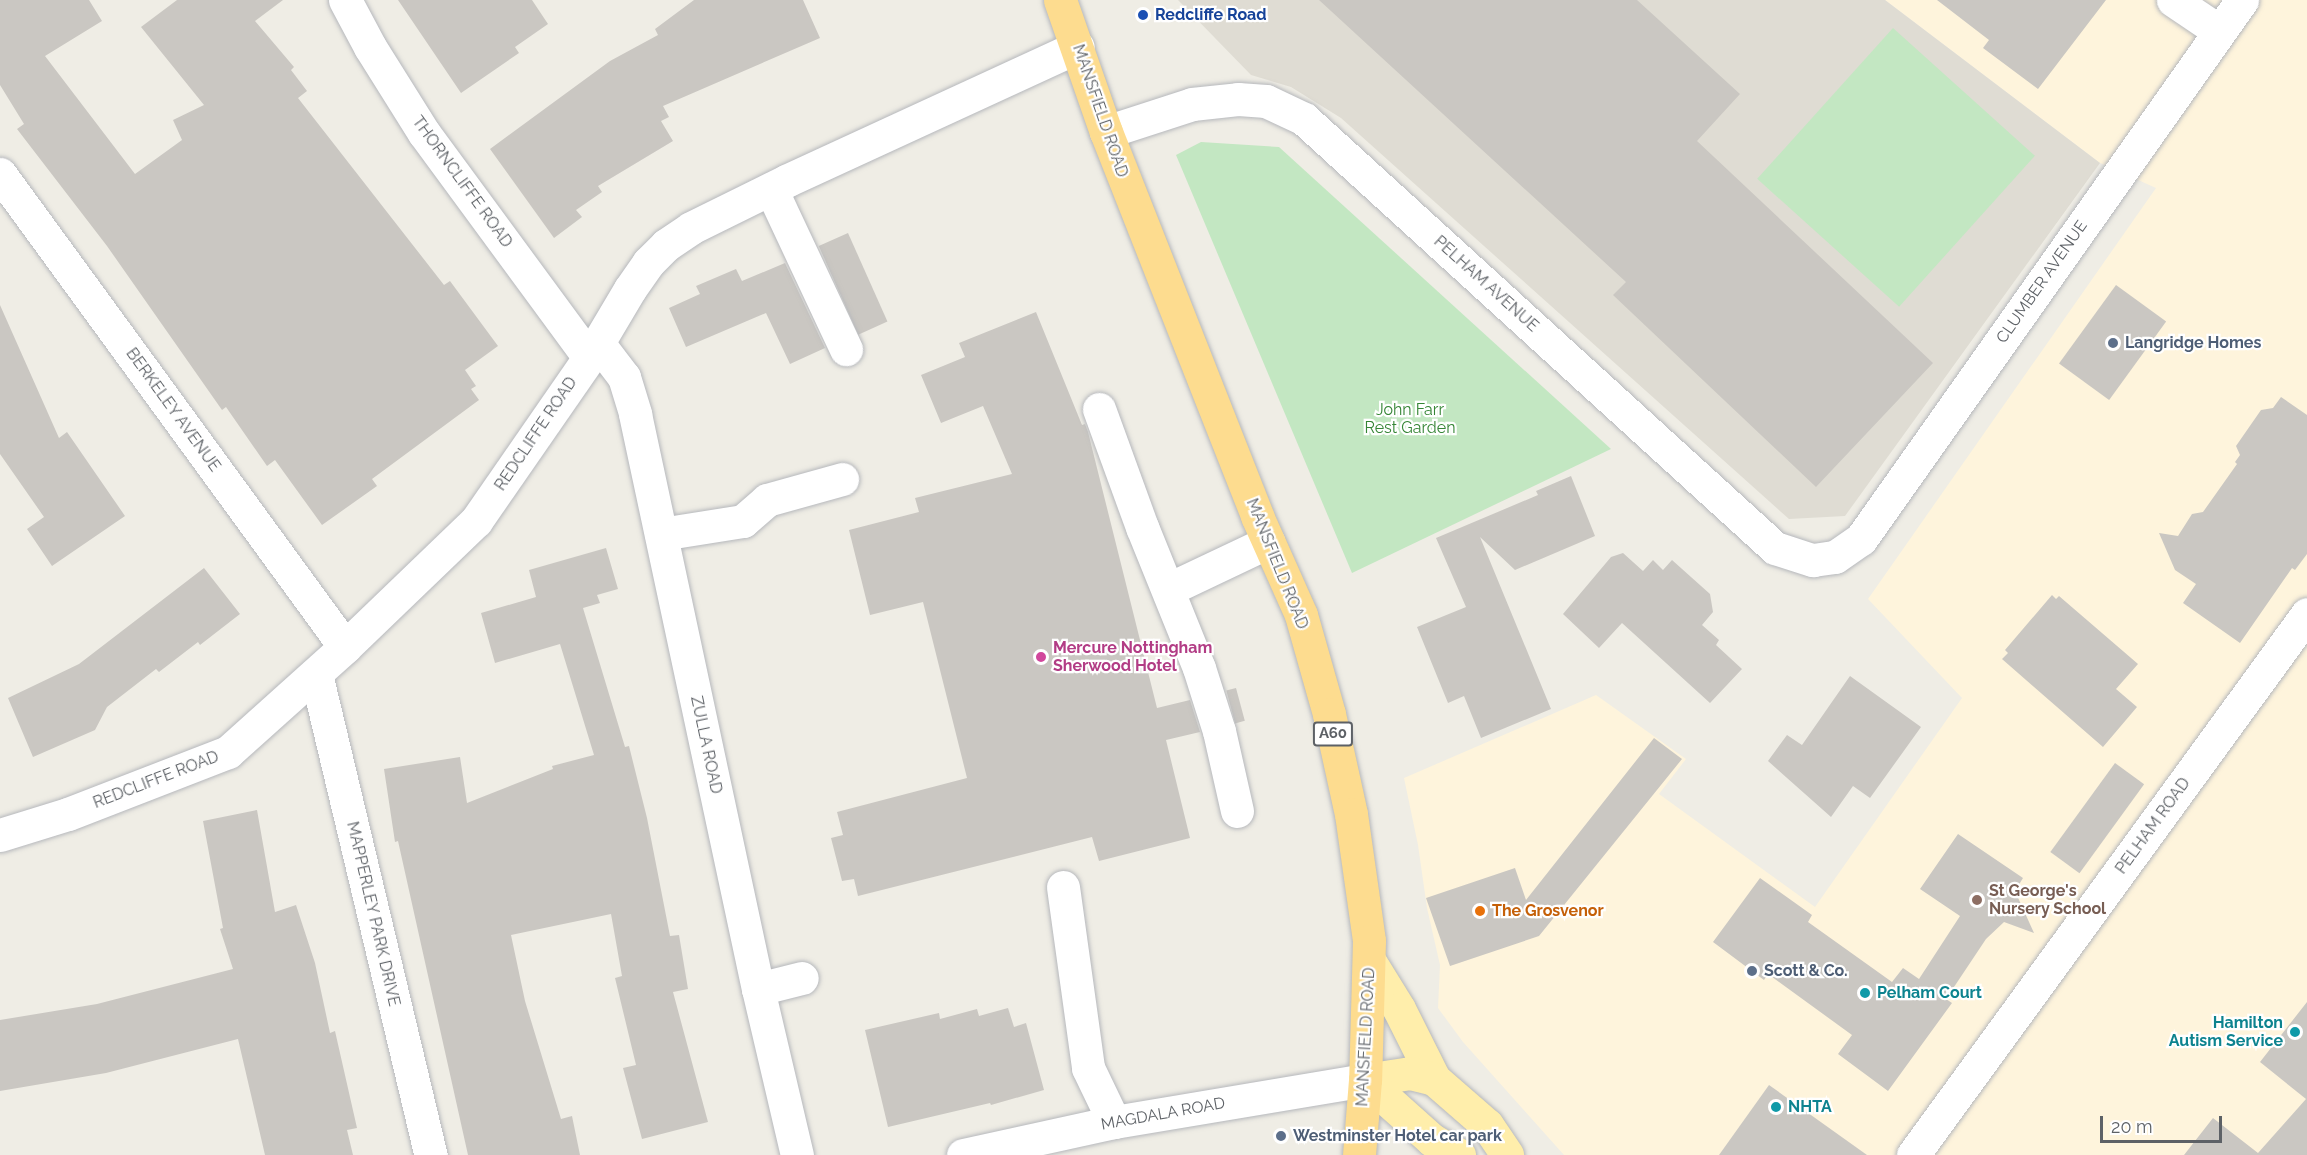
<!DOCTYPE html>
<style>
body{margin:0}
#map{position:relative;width:2307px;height:1155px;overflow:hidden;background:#efede5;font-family:Raleway,sans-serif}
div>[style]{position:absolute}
.commercial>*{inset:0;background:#fef4dc}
.education>*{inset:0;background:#dfdcd3}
.green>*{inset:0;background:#c3e7c2;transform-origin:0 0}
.building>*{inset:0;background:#cac7c2;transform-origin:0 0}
.roads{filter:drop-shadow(0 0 2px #b6b8bc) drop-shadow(0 0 2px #b6b8bc)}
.minor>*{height:33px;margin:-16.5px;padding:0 16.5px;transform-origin:16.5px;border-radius:16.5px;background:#fff}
.major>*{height:33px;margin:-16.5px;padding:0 16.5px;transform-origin:16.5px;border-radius:16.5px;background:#ffeeab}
.highway>*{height:33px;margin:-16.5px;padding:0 16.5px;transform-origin:16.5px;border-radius:16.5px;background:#fddc8f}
.dots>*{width:16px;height:16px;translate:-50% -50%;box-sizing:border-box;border:3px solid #fff;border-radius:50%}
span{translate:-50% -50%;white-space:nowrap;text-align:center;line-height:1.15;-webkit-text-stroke:4.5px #fff;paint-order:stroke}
.shield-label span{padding:2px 4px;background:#fff;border:2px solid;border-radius:4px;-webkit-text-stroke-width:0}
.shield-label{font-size:15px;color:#5d6166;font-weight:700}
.transit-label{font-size:16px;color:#164399;font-weight:700}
.left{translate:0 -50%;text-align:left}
.street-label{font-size:16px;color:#5d6166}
.service-label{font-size:16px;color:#4e5e75;font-weight:700}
.park-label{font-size:16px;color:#358535}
.hotel-label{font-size:16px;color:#b23c85;font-weight:700}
.education-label{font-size:16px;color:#785e54;font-weight:700}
.food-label{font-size:16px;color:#c56008;font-weight:700}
.culture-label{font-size:16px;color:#0d838f;font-weight:700}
.right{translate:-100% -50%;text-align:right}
.scale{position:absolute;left:2100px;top:1116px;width:122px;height:27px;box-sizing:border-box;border:3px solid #5d6166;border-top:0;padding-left:8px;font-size:18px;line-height:21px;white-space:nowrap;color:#5d6166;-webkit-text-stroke:4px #fff;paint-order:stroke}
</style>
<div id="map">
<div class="commercial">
<i style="clip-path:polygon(1885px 0,2307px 0,2307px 1155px,1564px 1155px,1463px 1042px,1438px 1008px,1440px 965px,1427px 908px,1418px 845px,1404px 778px,1596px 695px,1686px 759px,1659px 794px,1815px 907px,1962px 698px,1868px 599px,2156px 188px,2100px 163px)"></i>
</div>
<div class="education">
<i style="clip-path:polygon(1178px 0,1885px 0,2100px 163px,1845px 516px,1789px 519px,1341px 118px,1291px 87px,1251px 75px)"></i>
</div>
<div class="green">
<i style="left:1893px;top:28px;width:191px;height:203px;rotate:42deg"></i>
<i style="clip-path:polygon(1201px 142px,1279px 147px,1611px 449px,1352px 573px,1176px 155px)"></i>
</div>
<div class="building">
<i style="clip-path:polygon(0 0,89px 0,102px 21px,45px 56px,135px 174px,182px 140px,173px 120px,204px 105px,141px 27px,177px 0,283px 0,255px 21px,294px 67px,291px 70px,307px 91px,298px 98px,444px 285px,450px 281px,498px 346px,465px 370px,476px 386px,471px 389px,479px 400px,372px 479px,377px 486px,322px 525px,275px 460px,267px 466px,226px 407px,222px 410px,107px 246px,17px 129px,24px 124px,0 85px)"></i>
<i style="clip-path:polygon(398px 0,532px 0,548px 24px,515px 47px,519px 53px,461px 93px)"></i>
<i style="clip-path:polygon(694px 0,803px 0,820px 38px,663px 106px,669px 117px,661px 121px,673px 141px,598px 186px,602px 192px,576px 210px,582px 217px,554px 238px,490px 149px,610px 61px,658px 35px,655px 29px)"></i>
<i style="clip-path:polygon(1319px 0,1637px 0,1740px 94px,1697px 141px,1933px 363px,1816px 487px,1613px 295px,1626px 282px)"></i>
<i style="clip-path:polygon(1937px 0,2106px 0,2038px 89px,1983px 48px,1989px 40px)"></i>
<i style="left:848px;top:233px;width:97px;height:32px;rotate:66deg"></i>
<i style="clip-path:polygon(785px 263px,825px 348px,790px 364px,766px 313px,686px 347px,669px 308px,700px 294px,696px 286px,736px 269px,742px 281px)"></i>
<i style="left:2116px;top:285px;width:62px;height:97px;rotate:36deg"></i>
<i style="clip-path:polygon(0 305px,59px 438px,67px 432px,125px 516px,52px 566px,27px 529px,44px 517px,0 454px)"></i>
<i style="clip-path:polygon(1036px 312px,1082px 425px,1085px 424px,1088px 432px,1157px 708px,1190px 700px,1200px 732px,1166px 740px,1190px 838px,1099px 861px,1092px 837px,858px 896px,854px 879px,842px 881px,831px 838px,843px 835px,837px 812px,967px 778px,923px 602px,870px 615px,849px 530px,919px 512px,915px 498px,1012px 474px,983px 406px,941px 423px,921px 375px,965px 357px,959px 343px)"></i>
<i style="clip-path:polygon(2281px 397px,2307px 415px,2307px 554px,2295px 570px,2292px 568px,2240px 643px,2183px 603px,2196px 584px,2175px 570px,2159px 533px,2178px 536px,2192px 514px,2203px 512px,2237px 464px,2235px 462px,2240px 455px,2236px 446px,2261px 410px,2273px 408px)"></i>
<i style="clip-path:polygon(1571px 476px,1595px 536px,1515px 570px,1480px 537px,1551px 709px,1481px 738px,1464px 696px,1448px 703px,1417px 627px,1466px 607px,1436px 538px,1538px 495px,1536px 491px)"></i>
<i style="clip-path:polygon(606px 548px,618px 589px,597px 595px,600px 603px,583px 608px,625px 747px,629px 746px,647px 818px,670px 936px,679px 935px,688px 989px,673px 992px,708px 1122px,642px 1139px,623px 1068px,636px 1065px,615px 978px,622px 976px,611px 914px,511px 935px,525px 1001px,561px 1119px,572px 1116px,580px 1155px,468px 1155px,398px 841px,395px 842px,384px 769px,460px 757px,467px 803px,553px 769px,552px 766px,594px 755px,560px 644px,495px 663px,481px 613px,536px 597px,529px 570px)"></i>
<i style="clip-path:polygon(1623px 553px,1643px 571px,1653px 560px,1663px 570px,1672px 560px,1710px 594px,1713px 612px,1702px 625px,1719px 640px,1716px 645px,1742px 669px,1710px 703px,1622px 623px,1599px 648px,1563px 614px,1611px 557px)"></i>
<i style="clip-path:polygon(204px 568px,240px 614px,200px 645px,198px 642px,159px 672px,156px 669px,107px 707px,95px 730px,33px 757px,8px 698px,79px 664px)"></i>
<i style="clip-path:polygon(2052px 595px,2056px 599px,2059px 596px,2138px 664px,2116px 689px,2137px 707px,2103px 747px,2002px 659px,2008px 653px,2005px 650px)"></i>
<i style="clip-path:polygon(1850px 676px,1921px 727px,1870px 798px,1853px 786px,1831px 817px,1768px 761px,1787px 735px,1802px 745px)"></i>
<i style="left:1236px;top:688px;width:34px;height:10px;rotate:75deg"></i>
<i style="clip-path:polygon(1654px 738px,1682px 759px,1539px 936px,1450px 966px,1426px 898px,1515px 868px,1526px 900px)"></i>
<i style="left:2115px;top:763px;width:36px;height:110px;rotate:36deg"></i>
<i style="clip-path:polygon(257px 810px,275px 912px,296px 905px,315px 963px,330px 1033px,335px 1031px,357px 1128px,347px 1130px,353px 1155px,265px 1155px,238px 1039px,106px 1073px,0 1091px,0 1020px,97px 1004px,233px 969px,220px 929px,223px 928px,203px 821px)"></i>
<i style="clip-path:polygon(1958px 834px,2023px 878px,2015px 891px,2034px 933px,2004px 922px,1986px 939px,1946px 999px,1952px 1003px,1888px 1091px,1838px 1054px,1852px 1035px,1768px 974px,1764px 980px,1713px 942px,1760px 878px,1812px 915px,1808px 922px,1892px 982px,1903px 968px,1919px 979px,1960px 916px,1920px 889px)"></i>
<i style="clip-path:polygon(2307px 1002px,2307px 1155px,2184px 1155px,2213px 1118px,2258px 1153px,2306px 1099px,2260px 1062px)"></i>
<i style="clip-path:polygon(1008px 1008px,1014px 1027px,1026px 1023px,1044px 1090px,991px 1105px,990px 1103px,888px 1127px,865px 1030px,939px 1013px,940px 1019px,977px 1009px,979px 1016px)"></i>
<i style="clip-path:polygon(1769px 1085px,1867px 1155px,1719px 1155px)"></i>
</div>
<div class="roads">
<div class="minor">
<i style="left:345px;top:0;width:53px;rotate:62deg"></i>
<i style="left:370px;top:47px;width:102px;rotate:57.9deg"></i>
<i style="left:424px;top:133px;width:279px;rotate:53.7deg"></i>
<i style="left:2173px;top:0;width:55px;rotate:34deg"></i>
<i style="left:1106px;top:132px;width:90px;rotate:-18deg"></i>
<i style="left:1192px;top:104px;width:46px;rotate:-6.2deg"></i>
<i style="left:1238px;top:99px;width:28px;rotate:4deg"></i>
<i style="left:1266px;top:101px;width:42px;rotate:25.3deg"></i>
<i style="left:1304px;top:119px;width:637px;rotate:42.33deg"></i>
<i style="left:1775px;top:548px;width:40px;rotate:18deg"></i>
<i style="left:1813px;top:560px;width:22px;rotate:-8deg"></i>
<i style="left:1835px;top:557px;width:32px;rotate:-35deg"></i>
<i style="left:1861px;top:539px;width:660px;rotate:-54.74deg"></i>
<i style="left:0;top:174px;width:585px;rotate:53.89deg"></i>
<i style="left:771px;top:189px;width:177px;rotate:64.9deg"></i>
<i style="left:598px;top:343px;width:43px;rotate:52.6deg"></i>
<i style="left:624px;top:377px;width:39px;rotate:73deg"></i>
<i style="left:635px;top:414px;width:588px;rotate:77.93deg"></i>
<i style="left:758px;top:989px;width:171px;rotate:76.8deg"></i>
<i style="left:1099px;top:409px;width:126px;rotate:70deg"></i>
<i style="left:1142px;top:527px;width:152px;rotate:68deg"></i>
<i style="left:1199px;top:668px;width:66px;rotate:72.4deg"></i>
<i style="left:1219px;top:731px;width:82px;rotate:77.3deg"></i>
<i style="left:661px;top:534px;width:83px;rotate:-9deg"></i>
<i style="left:743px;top:521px;width:32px;rotate:-41deg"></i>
<i style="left:767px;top:500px;width:78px;rotate:-15.6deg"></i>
<i style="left:1169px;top:589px;width:110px;rotate:-25.4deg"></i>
<i style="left:316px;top:674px;width:495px;rotate:76.6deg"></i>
<i style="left:0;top:835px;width:71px;rotate:-17.2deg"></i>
<i style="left:68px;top:814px;width:172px;rotate:-21.2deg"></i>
<i style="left:228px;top:752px;width:157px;rotate:-41.9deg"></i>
<i style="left:345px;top:647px;width:182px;rotate:-43.9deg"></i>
<i style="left:476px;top:521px;width:198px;rotate:-55.3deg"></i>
<i style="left:589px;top:358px;width:80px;rotate:-59.3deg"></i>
<i style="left:630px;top:289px;width:32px;rotate:-55deg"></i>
<i style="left:648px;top:263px;width:25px;rotate:-45deg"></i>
<i style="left:666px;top:245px;width:30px;rotate:-34deg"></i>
<i style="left:691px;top:228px;width:106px;rotate:-26.3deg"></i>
<i style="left:786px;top:181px;width:321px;rotate:-24.7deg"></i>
<i style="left:1063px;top:887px;width:183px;rotate:82.1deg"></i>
<i style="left:1088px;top:1068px;width:60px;rotate:64.3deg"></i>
<i style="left:758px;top:989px;width:45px;rotate:-14deg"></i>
<i style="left:963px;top:1155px;width:155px;rotate:-12.3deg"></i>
<i style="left:1114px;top:1122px;width:254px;rotate:-9.5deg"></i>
<i style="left:1913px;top:1155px;width:669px;rotate:-53.93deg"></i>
</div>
<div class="major">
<i style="left:1370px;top:962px;width:55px;rotate:58.3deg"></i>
<i style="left:1399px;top:1009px;width:78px;rotate:63.4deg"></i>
<i style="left:1365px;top:1080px;width:46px;rotate:-8.8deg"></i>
<i style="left:1410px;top:1073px;width:25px;rotate:14deg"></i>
<i style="left:1434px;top:1079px;width:70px;rotate:41deg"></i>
<i style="left:1487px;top:1125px;width:36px;rotate:56deg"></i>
<i style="left:1365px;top:1080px;width:90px;rotate:41.8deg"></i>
<i style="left:1432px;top:1140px;width:31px;rotate:29deg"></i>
</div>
<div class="highway">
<i style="left:1060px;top:0;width:140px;rotate:70.8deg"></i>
<i style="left:1106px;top:132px;width:413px;rotate:68.5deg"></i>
<i style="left:1257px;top:516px;width:108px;rotate:66deg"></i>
<i style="left:1301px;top:615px;width:103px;rotate:74.2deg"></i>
<i style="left:1329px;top:714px;width:102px;rotate:77.6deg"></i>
<i style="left:1351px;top:814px;width:128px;rotate:81.9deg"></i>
<i style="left:1369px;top:941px;width:139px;rotate:91.6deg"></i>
<i style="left:1365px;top:1080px;width:75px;rotate:94.6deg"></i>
</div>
</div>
<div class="dots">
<i style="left:1143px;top:15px;background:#1a4fb4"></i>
<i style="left:2113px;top:343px;background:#5c6f8a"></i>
<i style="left:1041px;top:657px;background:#d1479c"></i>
<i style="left:1977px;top:900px;background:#8d6e63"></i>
<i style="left:1480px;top:911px;background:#e8710a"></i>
<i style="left:1752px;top:971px;background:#5c6f8a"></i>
<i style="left:1865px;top:993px;background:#0f9aa8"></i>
<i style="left:2295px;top:1032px;background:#0f9aa8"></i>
<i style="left:1776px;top:1107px;background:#0f9aa8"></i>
<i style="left:1281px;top:1136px;background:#5c6f8a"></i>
</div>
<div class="shield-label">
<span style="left:1333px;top:734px">A60</span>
</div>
<div class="transit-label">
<span class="left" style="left:1155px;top:15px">Redcliffe Road</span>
</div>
<div class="street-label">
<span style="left:1100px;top:111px;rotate:71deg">MANSFIELD ROAD</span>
<span style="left:462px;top:182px;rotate:54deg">THORNCLIFFE ROAD</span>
<span style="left:2042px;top:282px;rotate:-55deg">CLUMBER AVENUE</span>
<span style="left:1486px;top:284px;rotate:42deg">PELHAM AVENUE</span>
<span style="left:173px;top:410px;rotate:54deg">BERKELEY AVENUE</span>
<span style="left:536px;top:434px;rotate:-56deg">REDCLIFFE ROAD</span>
<span style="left:1277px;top:564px;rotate:68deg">MANSFIELD ROAD</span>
<span style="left:706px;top:745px;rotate:78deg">ZULLA ROAD</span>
<span style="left:156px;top:780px;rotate:-21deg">REDCLIFFE ROAD</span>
<span style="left:2153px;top:826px;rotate:-54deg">PELHAM ROAD</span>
<span style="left:373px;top:914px;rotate:77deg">MAPPERLEY PARK DRIVE</span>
<span style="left:1366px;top:1037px;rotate:-87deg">MANSFIELD ROAD</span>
<span style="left:1163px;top:1114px;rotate:-10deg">MAGDALA ROAD</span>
</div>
<div class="service-label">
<span class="left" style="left:2125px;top:343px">Langridge Homes</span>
<span class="left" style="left:1764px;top:971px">Scott &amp; Co.</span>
<span class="left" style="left:1293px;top:1136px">Westminster Hotel car park</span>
</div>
<div class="park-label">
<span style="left:1410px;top:419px">John Farr<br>Rest Garden</span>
</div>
<div class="hotel-label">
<span class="left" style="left:1053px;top:657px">Mercure Nottingham<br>Sherwood Hotel</span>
</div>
<div class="education-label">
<span class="left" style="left:1989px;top:900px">St George's<br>Nursery School</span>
</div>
<div class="food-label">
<span class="left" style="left:1492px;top:911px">The Grosvenor</span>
</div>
<div class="culture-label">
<span class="left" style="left:1877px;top:993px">Pelham Court</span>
<span class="right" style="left:2283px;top:1032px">Hamilton<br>Autism Service</span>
<span class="left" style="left:1788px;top:1107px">NHTA</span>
</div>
<div class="scale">20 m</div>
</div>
